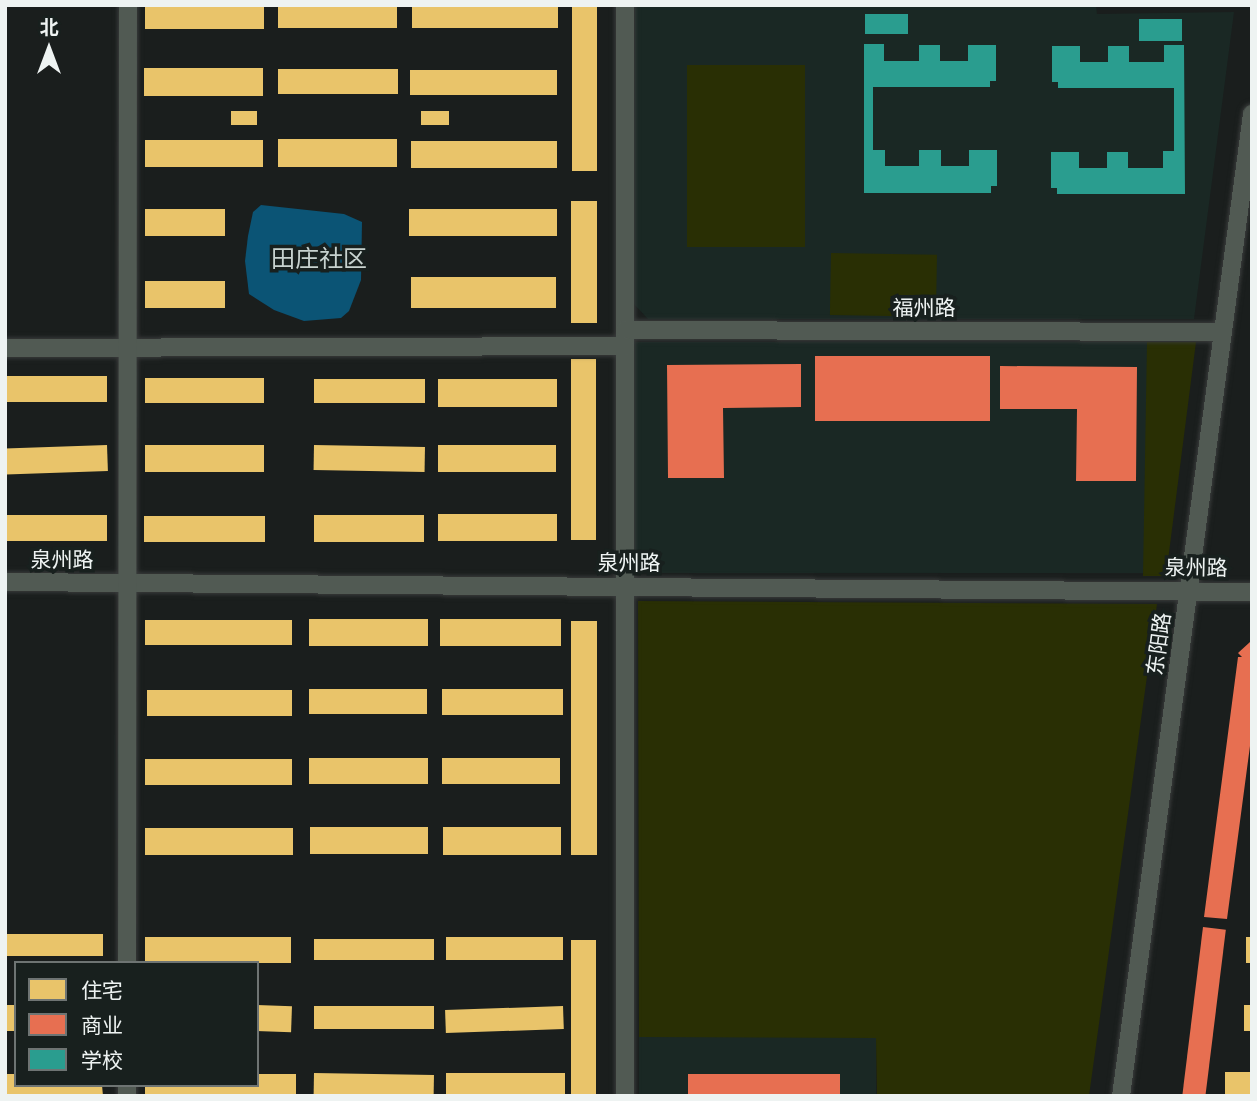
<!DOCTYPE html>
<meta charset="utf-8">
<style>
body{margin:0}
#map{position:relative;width:1257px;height:1101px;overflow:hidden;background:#1a1e1d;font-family:"DM Sans","Noto Sans SC",sans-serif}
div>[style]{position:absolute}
.built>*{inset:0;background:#1a2824;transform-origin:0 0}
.green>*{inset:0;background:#292f04;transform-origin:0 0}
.water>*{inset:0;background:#0b5475}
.homes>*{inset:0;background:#e9c46a;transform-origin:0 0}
.shops>*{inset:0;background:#e76f51;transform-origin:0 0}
.schools>*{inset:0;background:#2a9d8f;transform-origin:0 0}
.roads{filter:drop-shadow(0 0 2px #393b3b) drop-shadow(0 0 2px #393b3b)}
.minor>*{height:18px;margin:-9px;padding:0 9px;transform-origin:9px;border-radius:9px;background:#515a53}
span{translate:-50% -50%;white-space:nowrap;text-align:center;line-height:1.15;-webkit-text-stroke:7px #18201e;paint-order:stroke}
.street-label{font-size:21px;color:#eef3f2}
.quarter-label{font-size:24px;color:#c7d2cf}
.frame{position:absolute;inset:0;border:7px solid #eef3f2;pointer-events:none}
.legend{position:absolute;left:14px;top:961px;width:245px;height:126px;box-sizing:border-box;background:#18201e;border:2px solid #6e7473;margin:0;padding:9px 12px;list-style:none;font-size:21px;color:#eef3f2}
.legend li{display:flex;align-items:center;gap:14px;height:35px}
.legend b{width:35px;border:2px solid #6e7473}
.north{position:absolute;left:14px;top:14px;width:70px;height:70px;-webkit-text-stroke:5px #18201e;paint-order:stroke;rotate:0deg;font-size:19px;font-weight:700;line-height:28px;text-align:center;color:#eef3f2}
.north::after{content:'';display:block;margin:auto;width:24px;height:32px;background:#eef3f2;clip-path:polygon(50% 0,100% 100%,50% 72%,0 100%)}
</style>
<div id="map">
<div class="built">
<i style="clip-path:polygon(635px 5px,1096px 5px,1097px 14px,1234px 12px,1194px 319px,648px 319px,633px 303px)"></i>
<i style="left:631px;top:342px;width:516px;height:231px"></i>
<i style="left:639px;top:1037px;width:237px;height:59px"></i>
</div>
<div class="green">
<i style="left:687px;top:65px;width:118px;height:182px"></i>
<i style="left:831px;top:253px;width:106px;height:62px;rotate:1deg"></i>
<i style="clip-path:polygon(1147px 342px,1196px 342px,1166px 576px,1143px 576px)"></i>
<i style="clip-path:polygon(638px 601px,1157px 604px,1089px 1096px,877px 1096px,876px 1038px,639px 1037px)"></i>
</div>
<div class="water">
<i style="clip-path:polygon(261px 205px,344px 214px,362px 222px,361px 280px,349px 311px,341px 318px,304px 321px,274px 310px,249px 294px,245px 261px,248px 236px,253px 212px)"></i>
</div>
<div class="homes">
<i style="left:145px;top:5px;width:119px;height:24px"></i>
<i style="left:278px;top:5px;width:119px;height:23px"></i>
<i style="left:412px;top:5px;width:146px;height:23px"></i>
<i style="left:572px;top:5px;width:25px;height:166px"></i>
<i style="left:263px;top:68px;width:28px;height:119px;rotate:90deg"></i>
<i style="left:278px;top:69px;width:120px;height:25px"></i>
<i style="left:410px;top:70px;width:147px;height:25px"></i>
<i style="left:231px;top:111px;width:26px;height:14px"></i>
<i style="left:421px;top:111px;width:28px;height:14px"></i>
<i style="left:278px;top:139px;width:119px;height:28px"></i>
<i style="left:145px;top:140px;width:118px;height:27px"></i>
<i style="left:411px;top:141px;width:146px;height:27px"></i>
<i style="left:571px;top:201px;width:26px;height:122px"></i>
<i style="left:145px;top:209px;width:80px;height:27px"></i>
<i style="left:557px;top:209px;width:27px;height:148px;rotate:90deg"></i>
<i style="left:411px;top:277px;width:145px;height:31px"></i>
<i style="left:225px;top:281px;width:27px;height:80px;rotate:90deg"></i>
<i style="left:571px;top:359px;width:25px;height:181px"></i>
<i style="left:5px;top:376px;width:102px;height:26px"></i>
<i style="left:145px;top:378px;width:119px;height:25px"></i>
<i style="left:314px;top:379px;width:111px;height:24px"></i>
<i style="left:438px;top:379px;width:119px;height:28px"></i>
<i style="left:107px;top:445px;width:26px;height:102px;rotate:88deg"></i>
<i style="left:145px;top:445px;width:119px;height:27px"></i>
<i style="left:314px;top:445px;width:111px;height:25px;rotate:1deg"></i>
<i style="left:438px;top:445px;width:118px;height:27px"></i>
<i style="left:557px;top:514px;width:27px;height:119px;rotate:90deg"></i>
<i style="left:5px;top:515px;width:102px;height:26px"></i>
<i style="left:314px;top:515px;width:110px;height:27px"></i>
<i style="left:144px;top:516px;width:121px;height:26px"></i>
<i style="left:309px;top:619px;width:119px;height:27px"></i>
<i style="left:440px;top:619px;width:121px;height:27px"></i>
<i style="left:145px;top:620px;width:147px;height:25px"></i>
<i style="left:571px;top:621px;width:26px;height:234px"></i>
<i style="left:309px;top:689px;width:118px;height:25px"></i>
<i style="left:442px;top:689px;width:121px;height:26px"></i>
<i style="left:147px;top:690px;width:145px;height:26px"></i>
<i style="left:309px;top:758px;width:119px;height:26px"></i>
<i style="left:442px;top:758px;width:118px;height:26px"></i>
<i style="left:145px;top:759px;width:147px;height:26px"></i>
<i style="left:310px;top:827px;width:118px;height:27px"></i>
<i style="left:443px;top:827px;width:118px;height:28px"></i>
<i style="left:145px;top:828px;width:148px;height:27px"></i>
<i style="left:5px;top:934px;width:98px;height:22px"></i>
<i style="left:291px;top:937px;width:26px;height:146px;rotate:90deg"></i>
<i style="left:563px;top:937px;width:23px;height:117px;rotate:90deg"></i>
<i style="left:1246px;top:937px;width:6px;height:26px"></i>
<i style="left:314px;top:939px;width:120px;height:21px"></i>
<i style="left:571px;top:940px;width:25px;height:156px"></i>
<i style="left:5px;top:1005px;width:11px;height:26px"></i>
<i style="left:257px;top:1005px;width:35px;height:26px;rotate:2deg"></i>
<i style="left:1244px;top:1005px;width:8px;height:26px"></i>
<i style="left:314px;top:1006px;width:120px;height:23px"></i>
<i style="left:563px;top:1006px;width:23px;height:118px;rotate:88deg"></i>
<i style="left:1225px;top:1072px;width:27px;height:24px"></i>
<i style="left:314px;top:1073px;width:120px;height:23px;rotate:1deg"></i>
<i style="left:446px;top:1073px;width:119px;height:23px"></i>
<i style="clip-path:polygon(5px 1074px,16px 1074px,16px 1085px,102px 1085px,103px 1096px,5px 1096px)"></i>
<i style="clip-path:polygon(257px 1074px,296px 1074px,296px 1096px,145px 1096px,145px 1085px,257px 1085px)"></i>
</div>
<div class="shops">
<i style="left:815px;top:356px;width:175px;height:65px"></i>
<i style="clip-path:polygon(801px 364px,801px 407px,723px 408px,724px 478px,668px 478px,667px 365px)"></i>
<i style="clip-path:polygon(1000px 366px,1137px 367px,1136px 481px,1076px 481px,1077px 409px,1000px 409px)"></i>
<i style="clip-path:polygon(1250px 642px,1252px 731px,1227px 919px,1204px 917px,1238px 657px,1242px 657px,1238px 653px)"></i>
<i style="left:1203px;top:927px;width:23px;height:171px;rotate:7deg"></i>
<i style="left:688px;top:1074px;width:152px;height:22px"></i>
</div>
<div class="schools">
<i style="left:865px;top:14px;width:43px;height:20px"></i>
<i style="left:1139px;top:19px;width:43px;height:22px"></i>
<i style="clip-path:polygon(864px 44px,884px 44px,884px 61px,919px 61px,919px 45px,940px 45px,940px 61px,968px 61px,968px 45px,996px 45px,996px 81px,990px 81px,990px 87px,873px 87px,873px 150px,885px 150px,885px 166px,919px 166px,919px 150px,941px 150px,941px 166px,969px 166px,969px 150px,997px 150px,997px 186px,991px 186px,991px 193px,864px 193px)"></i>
<i style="clip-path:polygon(1164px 45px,1184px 45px,1185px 194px,1057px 194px,1057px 188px,1051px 188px,1051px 152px,1079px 152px,1079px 168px,1107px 168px,1107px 152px,1128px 152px,1128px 168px,1163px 168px,1163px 151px,1174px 151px,1174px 88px,1058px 88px,1058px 82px,1052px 82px,1052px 46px,1080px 46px,1080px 62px,1108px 62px,1108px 46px,1129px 46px,1129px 62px,1164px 62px)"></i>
</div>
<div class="roads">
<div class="minor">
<i style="left:625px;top:5px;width:1091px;rotate:90deg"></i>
<i style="left:625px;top:330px;width:597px;rotate:0.19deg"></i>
<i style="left:5px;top:348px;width:620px;rotate:-0.18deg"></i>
<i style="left:5px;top:582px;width:1247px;rotate:0.46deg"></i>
<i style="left:127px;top:963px;width:958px;rotate:-89.94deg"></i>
<i style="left:127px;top:1096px;width:11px;rotate:-90deg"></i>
<i style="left:1121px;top:1096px;width:991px;rotate:-82.4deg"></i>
</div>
</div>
<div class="street-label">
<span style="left:924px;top:308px">福州路</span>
<span style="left:62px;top:560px">泉州路</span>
<span style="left:629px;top:563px">泉州路</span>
<span style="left:1196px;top:568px;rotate:1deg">泉州路</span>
<span style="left:1159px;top:644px;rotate:-82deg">东阳路</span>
</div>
<div class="quarter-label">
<span style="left:319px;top:259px">田庄社区</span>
</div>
<div class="frame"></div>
<ul class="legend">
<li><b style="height:19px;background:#e9c46a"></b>住宅</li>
<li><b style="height:19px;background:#e76f51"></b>商业</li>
<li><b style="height:19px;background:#2a9d8f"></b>学校</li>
</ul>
<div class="north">北</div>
</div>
